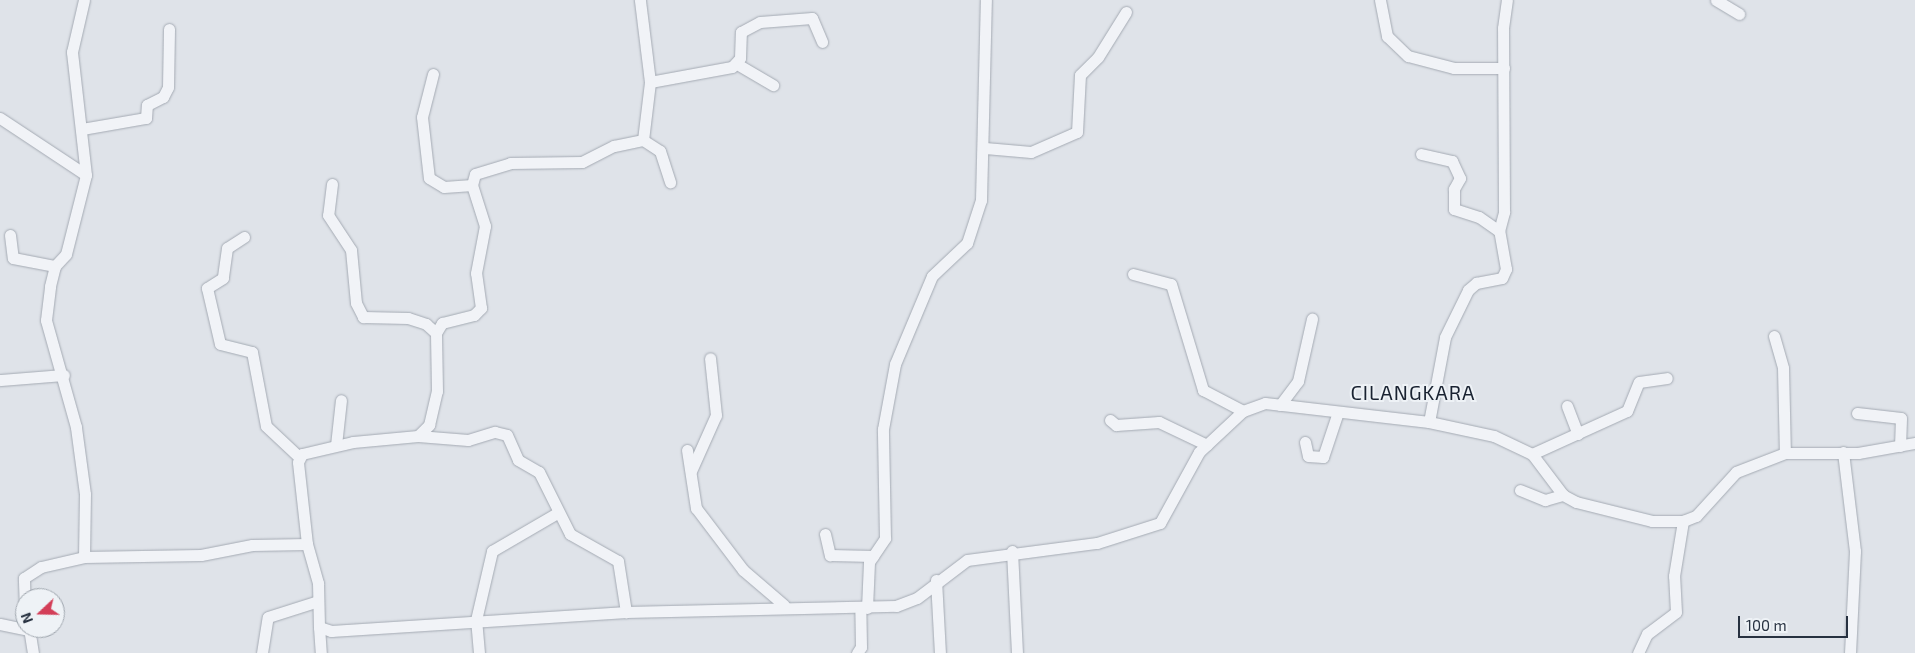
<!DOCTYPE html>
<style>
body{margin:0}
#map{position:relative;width:1915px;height:653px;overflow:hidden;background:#dfe3e9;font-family:"Exo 2",sans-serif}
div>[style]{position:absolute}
.roads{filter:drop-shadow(0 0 1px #a4aab3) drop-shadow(0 0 1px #a4aab3)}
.minor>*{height:11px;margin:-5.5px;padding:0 5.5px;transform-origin:5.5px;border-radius:5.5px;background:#f1f3f7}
span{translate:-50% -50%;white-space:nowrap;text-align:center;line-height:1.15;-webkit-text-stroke:4px #eef2f6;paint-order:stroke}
.quarter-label{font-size:20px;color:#192231;letter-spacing:1px}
.north{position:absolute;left:15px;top:588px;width:50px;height:50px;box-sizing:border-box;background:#eef2f6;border:1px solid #9ea5ad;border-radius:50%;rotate:249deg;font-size:14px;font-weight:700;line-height:20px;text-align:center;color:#273140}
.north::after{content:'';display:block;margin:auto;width:18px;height:22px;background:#d33e58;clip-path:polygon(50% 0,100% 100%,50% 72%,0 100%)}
.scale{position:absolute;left:1738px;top:616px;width:110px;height:22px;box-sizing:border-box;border:2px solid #273140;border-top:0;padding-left:6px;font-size:15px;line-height:18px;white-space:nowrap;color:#273140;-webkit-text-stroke:4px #eef2f6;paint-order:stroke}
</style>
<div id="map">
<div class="roads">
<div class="minor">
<i style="left:1380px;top:0;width:37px;rotate:79deg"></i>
<i style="left:1387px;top:36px;width:29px;rotate:44deg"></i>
<i style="left:1408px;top:56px;width:48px;rotate:14.6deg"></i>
<i style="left:1454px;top:68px;width:50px"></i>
<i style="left:1716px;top:0;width:27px;rotate:31deg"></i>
<i style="left:737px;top:64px;width:42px;rotate:30.3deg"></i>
<i style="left:433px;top:74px;width:44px;rotate:104.3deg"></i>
<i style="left:422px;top:117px;width:61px;rotate:83.5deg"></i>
<i style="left:429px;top:178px;width:17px;rotate:31deg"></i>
<i style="left:444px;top:187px;width:28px;rotate:-4deg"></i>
<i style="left:650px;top:82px;width:83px;rotate:-10.4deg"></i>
<i style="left:732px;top:67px;width:12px;rotate:-48deg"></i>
<i style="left:740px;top:58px;width:26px;rotate:-88deg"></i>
<i style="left:741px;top:32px;width:21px;rotate:-28deg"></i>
<i style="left:760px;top:22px;width:52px;rotate:-4.4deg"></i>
<i style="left:812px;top:18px;width:26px;rotate:67deg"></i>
<i style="left:0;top:118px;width:103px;rotate:33.5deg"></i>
<i style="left:82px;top:129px;width:65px;rotate:-9.8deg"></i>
<i style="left:146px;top:118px;width:13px;rotate:-86deg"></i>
<i style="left:147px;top:105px;width:18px;rotate:-27deg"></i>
<i style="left:163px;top:97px;width:11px;rotate:-63deg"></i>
<i style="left:168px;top:87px;width:58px;rotate:-89deg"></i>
<i style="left:643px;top:140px;width:20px;rotate:33deg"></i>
<i style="left:660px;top:151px;width:33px;rotate:72deg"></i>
<i style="left:985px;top:148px;width:46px;rotate:5deg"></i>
<i style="left:1031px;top:152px;width:50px;rotate:-23.5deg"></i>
<i style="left:1077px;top:132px;width:57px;rotate:-87deg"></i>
<i style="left:1080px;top:75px;width:25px;rotate:-45deg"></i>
<i style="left:1098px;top:57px;width:53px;rotate:-58.1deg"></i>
<i style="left:1421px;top:154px;width:32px;rotate:13deg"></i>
<i style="left:1452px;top:161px;width:19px;rotate:65deg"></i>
<i style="left:1460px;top:178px;width:13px;rotate:119deg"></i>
<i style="left:1454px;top:189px;width:20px;rotate:90deg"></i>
<i style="left:1454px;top:209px;width:26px;rotate:18deg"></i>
<i style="left:1479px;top:217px;width:24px;rotate:35deg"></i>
<i style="left:332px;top:184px;width:31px;rotate:97deg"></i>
<i style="left:328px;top:215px;width:42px;rotate:56.7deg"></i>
<i style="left:351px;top:250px;width:53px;rotate:84.6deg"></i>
<i style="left:356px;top:303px;width:16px;rotate:63deg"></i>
<i style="left:363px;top:317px;width:45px;rotate:1.3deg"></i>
<i style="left:408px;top:318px;width:19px;rotate:18deg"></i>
<i style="left:426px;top:324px;width:13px;rotate:42deg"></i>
<i style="left:10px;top:235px;width:23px;rotate:83deg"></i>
<i style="left:13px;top:258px;width:43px;rotate:10.8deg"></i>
<i style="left:244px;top:237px;width:20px;rotate:147deg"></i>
<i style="left:227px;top:248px;width:30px;rotate:98deg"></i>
<i style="left:223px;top:278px;width:19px;rotate:148deg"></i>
<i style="left:207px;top:288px;width:57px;rotate:76.9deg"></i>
<i style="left:220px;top:344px;width:33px;rotate:14deg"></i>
<i style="left:252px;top:352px;width:75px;rotate:79.3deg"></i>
<i style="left:266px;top:426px;width:45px;rotate:43.2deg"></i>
<i style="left:1133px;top:274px;width:39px;rotate:15deg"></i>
<i style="left:1171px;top:284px;width:111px;rotate:73.2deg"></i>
<i style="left:1203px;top:390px;width:45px;rotate:27.7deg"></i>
<i style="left:1774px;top:336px;width:33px;rotate:74deg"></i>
<i style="left:1783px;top:368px;width:85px;rotate:88.7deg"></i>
<i style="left:0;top:380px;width:64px;rotate:-4.5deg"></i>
<i style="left:1280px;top:405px;width:30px;rotate:-53deg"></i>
<i style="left:1298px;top:381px;width:64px;rotate:-77.3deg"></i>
<i style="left:1567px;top:406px;width:30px;rotate:69deg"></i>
<i style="left:1857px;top:413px;width:44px;rotate:6.5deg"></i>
<i style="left:1901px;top:418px;width:28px;rotate:92deg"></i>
<i style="left:1110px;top:420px;width:8px;rotate:40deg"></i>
<i style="left:1116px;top:425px;width:43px;rotate:-4deg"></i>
<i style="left:1159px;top:422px;width:53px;rotate:25.6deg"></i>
<i style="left:1429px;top:422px;width:86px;rotate:-79.3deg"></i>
<i style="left:1445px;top:337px;width:52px;rotate:-63.9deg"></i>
<i style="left:1468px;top:290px;width:11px;rotate:-41deg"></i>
<i style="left:1476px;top:283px;width:26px;rotate:-11deg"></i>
<i style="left:1502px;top:278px;width:10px;rotate:-66deg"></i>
<i style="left:1506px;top:269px;width:39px;rotate:-100deg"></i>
<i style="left:1499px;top:231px;width:20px;rotate:-75deg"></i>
<i style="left:1504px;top:212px;width:184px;rotate:-90.3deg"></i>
<i style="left:1503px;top:28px;width:28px;rotate:-82deg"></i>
<i style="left:418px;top:436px;width:50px;rotate:4.6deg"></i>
<i style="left:468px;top:440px;width:28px;rotate:-17deg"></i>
<i style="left:495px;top:432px;width:12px;rotate:14deg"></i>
<i style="left:507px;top:435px;width:27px;rotate:66deg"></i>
<i style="left:518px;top:460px;width:24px;rotate:30deg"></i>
<i style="left:539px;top:472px;width:69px;rotate:63.4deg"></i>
<i style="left:570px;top:534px;width:55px;rotate:29.4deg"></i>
<i style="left:618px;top:561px;width:52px;rotate:81.1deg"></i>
<i style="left:1305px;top:442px;width:14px;rotate:78deg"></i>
<i style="left:1308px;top:456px;width:15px;rotate:4deg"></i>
<i style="left:1323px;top:457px;width:47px;rotate:-71.6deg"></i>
<i style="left:336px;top:445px;width:45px;rotate:-83.7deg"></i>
<i style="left:687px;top:450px;width:59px;rotate:81.2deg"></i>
<i style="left:696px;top:508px;width:78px;rotate:52.8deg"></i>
<i style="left:743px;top:570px;width:54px;rotate:40.5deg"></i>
<i style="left:1843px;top:452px;width:100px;rotate:83.1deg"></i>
<i style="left:1855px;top:551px;width:102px;rotate:92.8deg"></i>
<i style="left:1532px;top:454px;width:104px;rotate:-24.4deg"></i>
<i style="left:1627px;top:411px;width:31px;rotate:-68deg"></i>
<i style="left:1639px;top:382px;width:28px;rotate:-8deg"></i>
<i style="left:691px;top:471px;width:61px;rotate:-65.9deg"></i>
<i style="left:716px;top:415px;width:57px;rotate:-96deg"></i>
<i style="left:1520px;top:490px;width:27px;rotate:22deg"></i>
<i style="left:1545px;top:500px;width:19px;rotate:-16deg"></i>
<i style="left:825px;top:534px;width:22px;rotate:77deg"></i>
<i style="left:830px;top:555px;width:43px;rotate:1.3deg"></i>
<i style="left:307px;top:544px;width:82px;rotate:-96.3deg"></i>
<i style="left:298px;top:462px;width:9px;rotate:-63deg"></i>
<i style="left:302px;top:454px;width:52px;rotate:-13.2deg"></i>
<i style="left:353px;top:442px;width:65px;rotate:-5.3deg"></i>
<i style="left:418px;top:436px;width:16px;rotate:-45deg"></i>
<i style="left:429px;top:425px;width:35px;rotate:-77deg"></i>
<i style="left:437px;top:391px;width:58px;rotate:-91deg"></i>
<i style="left:436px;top:333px;width:12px;rotate:-59deg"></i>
<i style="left:442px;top:323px;width:33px;rotate:-14deg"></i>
<i style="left:474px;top:315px;width:10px;rotate:-45deg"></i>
<i style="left:481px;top:308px;width:35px;rotate:-98deg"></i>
<i style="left:476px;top:273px;width:48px;rotate:-79.2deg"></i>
<i style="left:485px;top:226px;width:43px;rotate:-107.6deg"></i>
<i style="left:472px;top:185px;width:11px;rotate:-75deg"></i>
<i style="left:475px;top:174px;width:37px;rotate:-17deg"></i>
<i style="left:510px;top:163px;width:72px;rotate:-0.8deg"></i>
<i style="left:582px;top:162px;width:36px;rotate:-27deg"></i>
<i style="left:614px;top:146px;width:30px;rotate:-12deg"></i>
<i style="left:643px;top:140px;width:58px;rotate:-83.1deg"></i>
<i style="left:650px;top:82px;width:83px;rotate:-97deg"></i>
<i style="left:1012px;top:551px;width:102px;rotate:87.2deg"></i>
<i style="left:84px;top:557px;width:63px;rotate:-89.1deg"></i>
<i style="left:85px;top:494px;width:68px;rotate:-97.7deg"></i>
<i style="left:76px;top:427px;width:111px;rotate:-105.7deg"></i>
<i style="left:46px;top:320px;width:34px;rotate:-83deg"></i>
<i style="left:50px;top:286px;width:21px;rotate:-76deg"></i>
<i style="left:55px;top:266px;width:16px;rotate:-47deg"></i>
<i style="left:66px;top:254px;width:81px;rotate:-75.8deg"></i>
<i style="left:86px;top:175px;width:124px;rotate:-96.5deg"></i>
<i style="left:72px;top:52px;width:53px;rotate:-77deg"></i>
<i style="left:936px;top:580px;width:73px;rotate:86.9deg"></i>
<i style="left:867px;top:608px;width:46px;rotate:-87.5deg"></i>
<i style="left:869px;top:562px;width:29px;rotate:-56deg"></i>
<i style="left:885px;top:538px;width:109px;rotate:-91.1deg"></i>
<i style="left:883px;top:429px;width:66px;rotate:-79.5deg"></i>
<i style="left:895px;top:364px;width:95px;rotate:-67.2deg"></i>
<i style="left:932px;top:276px;width:48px;rotate:-43.3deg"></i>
<i style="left:967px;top:243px;width:45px;rotate:-72deg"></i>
<i style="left:981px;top:200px;width:200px;rotate:-88.6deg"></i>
<i style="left:25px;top:610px;width:32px;rotate:-92deg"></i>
<i style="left:24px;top:578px;width:20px;rotate:-33deg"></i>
<i style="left:41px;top:567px;width:44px;rotate:-13.1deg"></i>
<i style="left:84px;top:557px;width:117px;rotate:-1deg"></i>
<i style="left:201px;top:555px;width:52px;rotate:-11.1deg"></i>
<i style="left:252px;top:545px;width:55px;rotate:-1deg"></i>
<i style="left:307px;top:544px;width:41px;rotate:74.2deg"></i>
<i style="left:318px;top:583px;width:44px;rotate:88.7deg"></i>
<i style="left:319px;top:627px;width:13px;rotate:18deg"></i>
<i style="left:331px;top:631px;width:296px;rotate:-3.7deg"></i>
<i style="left:626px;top:612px;width:270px;rotate:-1.3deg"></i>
<i style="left:896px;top:606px;width:22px;rotate:-21deg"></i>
<i style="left:917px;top:598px;width:63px;rotate:-37.2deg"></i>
<i style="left:967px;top:560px;width:131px;rotate:-7.5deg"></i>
<i style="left:1097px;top:543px;width:66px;rotate:-17.6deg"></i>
<i style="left:1160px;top:523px;width:81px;rotate:-61.2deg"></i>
<i style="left:1199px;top:452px;width:60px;rotate:-43deg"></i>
<i style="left:1243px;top:411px;width:23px;rotate:-20deg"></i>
<i style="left:1265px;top:403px;width:165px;rotate:6.6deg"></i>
<i style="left:1429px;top:422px;width:66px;rotate:12.2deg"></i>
<i style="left:1494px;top:436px;width:42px;rotate:25.3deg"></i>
<i style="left:1532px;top:454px;width:51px;rotate:52.9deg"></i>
<i style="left:1563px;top:495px;width:15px;rotate:28deg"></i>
<i style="left:1576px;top:502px;width:78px;rotate:14deg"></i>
<i style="left:1652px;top:521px;width:31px"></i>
<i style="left:1683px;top:521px;width:14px;rotate:-21deg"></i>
<i style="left:1696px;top:516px;width:59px;rotate:-47.7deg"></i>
<i style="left:1736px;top:472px;width:53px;rotate:-21.2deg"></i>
<i style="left:1785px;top:453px;width:73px"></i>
<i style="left:1858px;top:453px;width:58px;rotate:-10deg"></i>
<i style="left:0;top:624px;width:30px;rotate:12deg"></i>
<i style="left:319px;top:627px;width:26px;rotate:86deg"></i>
<i style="left:29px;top:628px;width:25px;rotate:81deg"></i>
<i style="left:262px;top:653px;width:36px;rotate:-81deg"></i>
<i style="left:268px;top:617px;width:52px;rotate:-17.7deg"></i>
<i style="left:479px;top:653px;width:33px;rotate:-95deg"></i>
<i style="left:476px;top:620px;width:71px;rotate:-76.9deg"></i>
<i style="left:492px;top:551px;width:75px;rotate:-30.3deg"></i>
<i style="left:857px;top:653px;width:7px;rotate:-56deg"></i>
<i style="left:861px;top:647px;width:39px;rotate:-91deg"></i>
<i style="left:1638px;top:653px;width:21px;rotate:-65deg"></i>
<i style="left:1647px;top:634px;width:36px;rotate:-37deg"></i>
<i style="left:1676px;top:612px;width:36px;rotate:-93deg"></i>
<i style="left:1674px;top:576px;width:56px;rotate:-80.7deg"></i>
</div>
</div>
<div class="quarter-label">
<span style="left:1413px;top:392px">CILANGKARA</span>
</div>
<div class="north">N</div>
<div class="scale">100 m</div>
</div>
